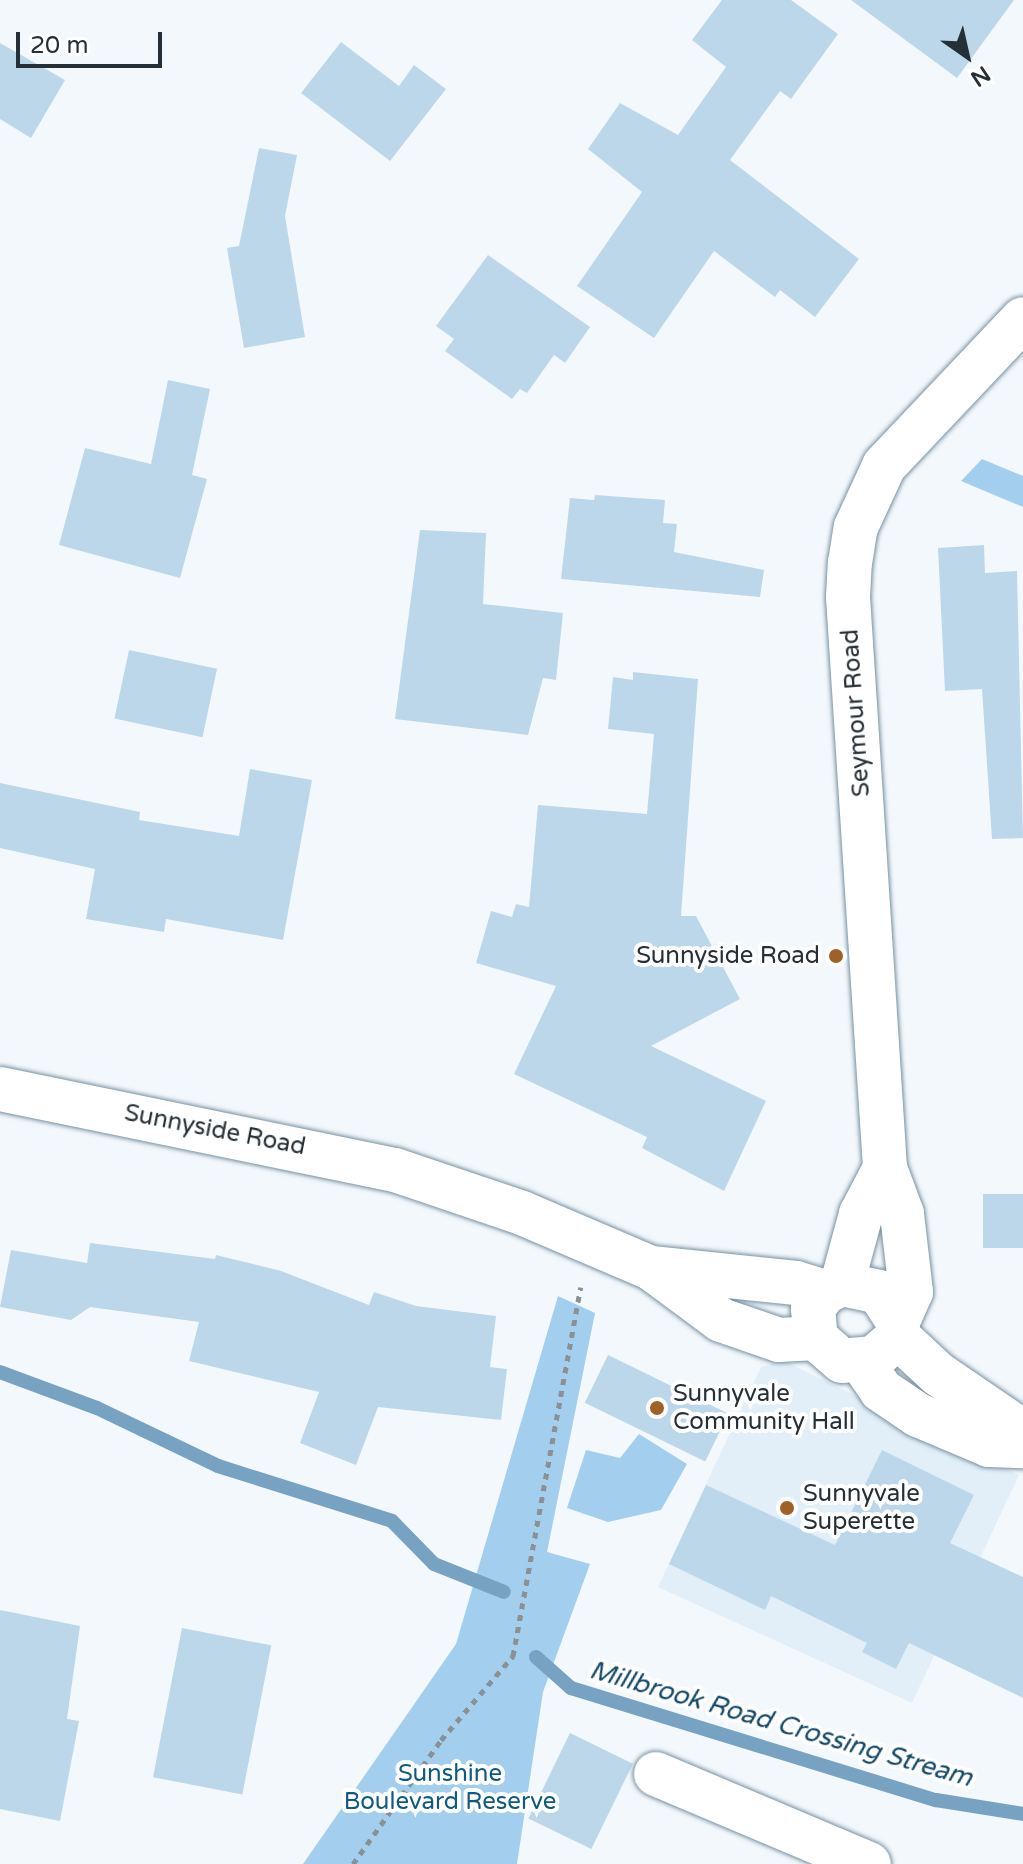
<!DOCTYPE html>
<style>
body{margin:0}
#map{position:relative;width:1023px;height:1864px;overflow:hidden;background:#f3f8fc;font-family:"Varela Round",sans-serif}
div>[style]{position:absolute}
.built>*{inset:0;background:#e2eff9}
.green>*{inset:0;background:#a3ceee}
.stream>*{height:14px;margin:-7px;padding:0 7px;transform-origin:7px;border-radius:7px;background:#77a2c2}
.building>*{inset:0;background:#bdd7ea;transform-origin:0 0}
.path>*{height:5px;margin-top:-2.5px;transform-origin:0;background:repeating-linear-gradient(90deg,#899096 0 6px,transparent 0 12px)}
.roads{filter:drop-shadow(0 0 2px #7891a3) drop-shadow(0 0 2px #7891a3)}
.minor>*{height:44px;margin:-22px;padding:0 22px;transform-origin:22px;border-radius:22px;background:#fff}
.major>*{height:44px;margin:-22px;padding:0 22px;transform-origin:22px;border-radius:22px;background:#fff}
.dots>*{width:22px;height:22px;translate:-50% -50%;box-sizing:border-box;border:4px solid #fff;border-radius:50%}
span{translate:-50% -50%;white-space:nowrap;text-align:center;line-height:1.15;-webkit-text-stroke:8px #fff;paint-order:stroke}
.street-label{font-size:24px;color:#252f37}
.poi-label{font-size:24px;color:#252f37}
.right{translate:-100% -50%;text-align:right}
.left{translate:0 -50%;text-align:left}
.park-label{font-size:24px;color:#0f5a83}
.water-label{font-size:26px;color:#144969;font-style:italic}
.north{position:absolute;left:927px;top:16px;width:80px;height:80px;-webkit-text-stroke:6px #fff;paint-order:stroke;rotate:146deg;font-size:22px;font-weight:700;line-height:32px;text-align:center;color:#252f37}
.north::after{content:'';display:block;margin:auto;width:28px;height:36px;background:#252f37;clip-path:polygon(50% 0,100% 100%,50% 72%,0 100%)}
.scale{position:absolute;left:16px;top:32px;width:146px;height:36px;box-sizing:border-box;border:4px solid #252f37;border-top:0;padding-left:10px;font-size:24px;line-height:28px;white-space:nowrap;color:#252f37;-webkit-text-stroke:6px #fff;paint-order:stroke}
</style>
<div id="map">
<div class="built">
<i style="clip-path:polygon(784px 1361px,1019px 1475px,912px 1703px,658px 1587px,761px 1367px)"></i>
</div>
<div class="green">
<i style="clip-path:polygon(982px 459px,1023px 476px,1023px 507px,961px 481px)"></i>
<i style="clip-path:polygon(558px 1296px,595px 1313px,547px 1552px,590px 1564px,543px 1692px,517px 1864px,303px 1864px,456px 1644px)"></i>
<i style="clip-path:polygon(639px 1434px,687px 1464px,661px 1510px,608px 1522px,567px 1508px,586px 1450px,620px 1458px)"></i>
</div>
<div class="stream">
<i style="left:0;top:1372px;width:103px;rotate:20.4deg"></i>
<i style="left:97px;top:1408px;width:134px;rotate:25.6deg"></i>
<i style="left:218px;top:1466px;width:182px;rotate:17.5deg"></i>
<i style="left:392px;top:1521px;width:60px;rotate:45.7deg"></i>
<i style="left:434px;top:1564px;width:75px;rotate:21.8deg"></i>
<i style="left:536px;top:1657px;width:47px;rotate:41.5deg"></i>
<i style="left:571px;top:1688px;width:382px;rotate:17.1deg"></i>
<i style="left:936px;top:1800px;width:88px;rotate:9.1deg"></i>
</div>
<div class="building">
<i style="clip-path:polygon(722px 0,791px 0,838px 34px,791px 99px,780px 91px,730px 160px,859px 259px,815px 317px,780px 290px,775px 297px,714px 251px,654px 338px,577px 286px,642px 192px,588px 149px,620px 103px,678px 135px,726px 67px,692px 40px)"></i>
<i style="clip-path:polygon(851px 0,1014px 0,957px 78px)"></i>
<i style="clip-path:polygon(341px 42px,399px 86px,414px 65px,446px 89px,390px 161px,301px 93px)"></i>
<i style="clip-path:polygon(0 43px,65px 80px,31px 138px,0 119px)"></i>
<i style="clip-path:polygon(259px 148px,297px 155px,285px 216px,305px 337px,244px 348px,227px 248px,239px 246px)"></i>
<i style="clip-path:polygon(488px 255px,590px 327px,565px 363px,554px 355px,527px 393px,520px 389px,512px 399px,445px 351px,454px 339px,436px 326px)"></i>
<i style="clip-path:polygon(168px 380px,210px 389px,192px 475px,207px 479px,180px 578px,59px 545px,85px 448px,151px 464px)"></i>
<i style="clip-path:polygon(595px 495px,665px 500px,663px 523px,677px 524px,674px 552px,764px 570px,760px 597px,561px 579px,570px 498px,594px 500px)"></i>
<i style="clip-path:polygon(420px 530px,486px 533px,483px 604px,563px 613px,556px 680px,543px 678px,528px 735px,395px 719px)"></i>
<i style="clip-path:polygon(984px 545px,985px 573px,1017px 571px,1023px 838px,992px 839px,982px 689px,945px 691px,938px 548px)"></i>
<i style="left:129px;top:650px;width:90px;height:70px;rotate:12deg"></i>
<i style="clip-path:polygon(633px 672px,698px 679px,681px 916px,696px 916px,740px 999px,651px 1046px,766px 1101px,724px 1191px,642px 1148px,647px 1137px,514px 1074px,556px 986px,476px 963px,491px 911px,512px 917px,516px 904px,529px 907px,538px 805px,647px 814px,654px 734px,608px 729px,613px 677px,633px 680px)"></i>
<i style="clip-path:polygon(250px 769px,312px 780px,283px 940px,166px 919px,164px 932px,86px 919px,95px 869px,0 848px,0 783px,140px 812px,139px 820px,239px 836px)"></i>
<i style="left:1023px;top:1194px;width:54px;height:40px;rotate:90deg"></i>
<i style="clip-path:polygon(90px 1243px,215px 1259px,216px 1255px,281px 1271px,369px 1305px,374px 1292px,416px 1306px,496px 1316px,490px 1367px,507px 1369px,501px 1420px,378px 1407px,356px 1465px,300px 1443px,319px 1392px,189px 1361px,199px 1322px,90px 1307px,71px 1320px,0 1307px,11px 1250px,87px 1263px)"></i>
<i style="left:608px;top:1355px;width:134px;height:53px;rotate:26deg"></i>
<i style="clip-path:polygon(882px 1450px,974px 1495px,950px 1543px,1023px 1577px,1023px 1698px,909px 1643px,896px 1669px,862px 1652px,867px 1643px,771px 1596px,765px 1610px,669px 1564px,706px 1485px,835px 1545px)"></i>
<i style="clip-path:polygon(0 1610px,80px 1626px,67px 1719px,79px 1721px,60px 1821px,0 1809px)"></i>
<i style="left:182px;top:1628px;width:91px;height:152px;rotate:11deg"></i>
<i style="left:570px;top:1733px;width:70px;height:95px;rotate:26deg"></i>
</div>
<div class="path">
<i style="left:353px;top:1864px;width:152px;rotate:-54.6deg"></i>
<i style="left:441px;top:1740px;width:111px;rotate:-49.4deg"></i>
<i style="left:513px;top:1656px;width:375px;rotate:-79.6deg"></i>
</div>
<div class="roads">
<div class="minor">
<i style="left:0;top:1089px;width:403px;rotate:11.6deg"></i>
<i style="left:395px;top:1170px;width:134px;rotate:18.7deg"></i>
<i style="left:522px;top:1213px;width:140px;rotate:23.1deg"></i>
<i style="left:651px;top:1268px;width:87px;rotate:36.6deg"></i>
<i style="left:721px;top:1320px;width:61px;rotate:19deg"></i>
<i style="left:779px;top:1340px;width:37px;rotate:-3deg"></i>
<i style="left:651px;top:1268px;width:146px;rotate:5.9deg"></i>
<i style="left:796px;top:1283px;width:30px;rotate:17deg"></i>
<i style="left:656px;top:1774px;width:231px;rotate:22.9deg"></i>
</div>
<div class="major">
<i style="left:842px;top:1284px;width:38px;rotate:12deg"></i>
<i style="left:879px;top:1292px;width:35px;rotate:57deg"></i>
<i style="left:898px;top:1321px;width:16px;rotate:90deg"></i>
<i style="left:898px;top:1337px;width:32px;rotate:139deg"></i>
<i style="left:874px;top:1358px;width:32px;rotate:175deg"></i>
<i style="left:842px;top:1361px;width:35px;rotate:-139deg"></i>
<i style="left:816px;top:1338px;width:30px;rotate:-96deg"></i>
<i style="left:813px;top:1308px;width:20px;rotate:-53deg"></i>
<i style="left:825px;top:1292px;width:19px;rotate:-25deg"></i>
<i style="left:842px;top:1284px;width:73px;rotate:-74.8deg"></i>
<i style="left:861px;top:1214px;width:52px;rotate:-62.4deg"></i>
<i style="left:898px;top:1321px;width:32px;rotate:-66deg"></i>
<i style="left:911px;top:1292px;width:79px;rotate:-96.6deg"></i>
<i style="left:902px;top:1214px;width:49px;rotate:-110.3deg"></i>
<i style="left:885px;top:1168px;width:572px;rotate:-93.71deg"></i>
<i style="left:848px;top:597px;width:34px;rotate:-87deg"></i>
<i style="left:850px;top:563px;width:36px;rotate:-81deg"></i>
<i style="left:856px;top:527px;width:67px;rotate:-65.3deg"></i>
<i style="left:884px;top:466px;width:202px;rotate:-46.6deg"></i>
<i style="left:898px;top:1337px;width:54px;rotate:42.8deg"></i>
<i style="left:938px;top:1374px;width:103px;rotate:34.3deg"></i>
<i style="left:861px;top:1361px;width:35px;rotate:55deg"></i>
<i style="left:881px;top:1390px;width:45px;rotate:34deg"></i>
<i style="left:918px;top:1415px;width:77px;rotate:22.9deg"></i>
<i style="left:989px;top:1445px;width:34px;rotate:2deg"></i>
</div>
</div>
<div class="dots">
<i style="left:836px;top:956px;background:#9f6127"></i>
<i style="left:657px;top:1408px;background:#9f6127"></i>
<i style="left:787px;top:1508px;background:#9f6127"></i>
</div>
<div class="street-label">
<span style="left:856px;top:713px;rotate:-94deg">Seymour Road</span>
<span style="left:215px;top:1130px;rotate:11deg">Sunnyside Road</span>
</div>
<div class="poi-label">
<span class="right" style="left:820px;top:956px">Sunnyside Road</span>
<span class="left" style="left:673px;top:1408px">Sunnyvale<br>Community Hall</span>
<span class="left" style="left:803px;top:1508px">Sunnyvale<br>Superette</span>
</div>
<div class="park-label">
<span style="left:450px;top:1788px">Sunshine<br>Boulevard Reserve</span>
</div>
<div class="water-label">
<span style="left:781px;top:1724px;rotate:16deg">Millbrook Road Crossing Stream</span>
</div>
<div class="north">N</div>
<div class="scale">20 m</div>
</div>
